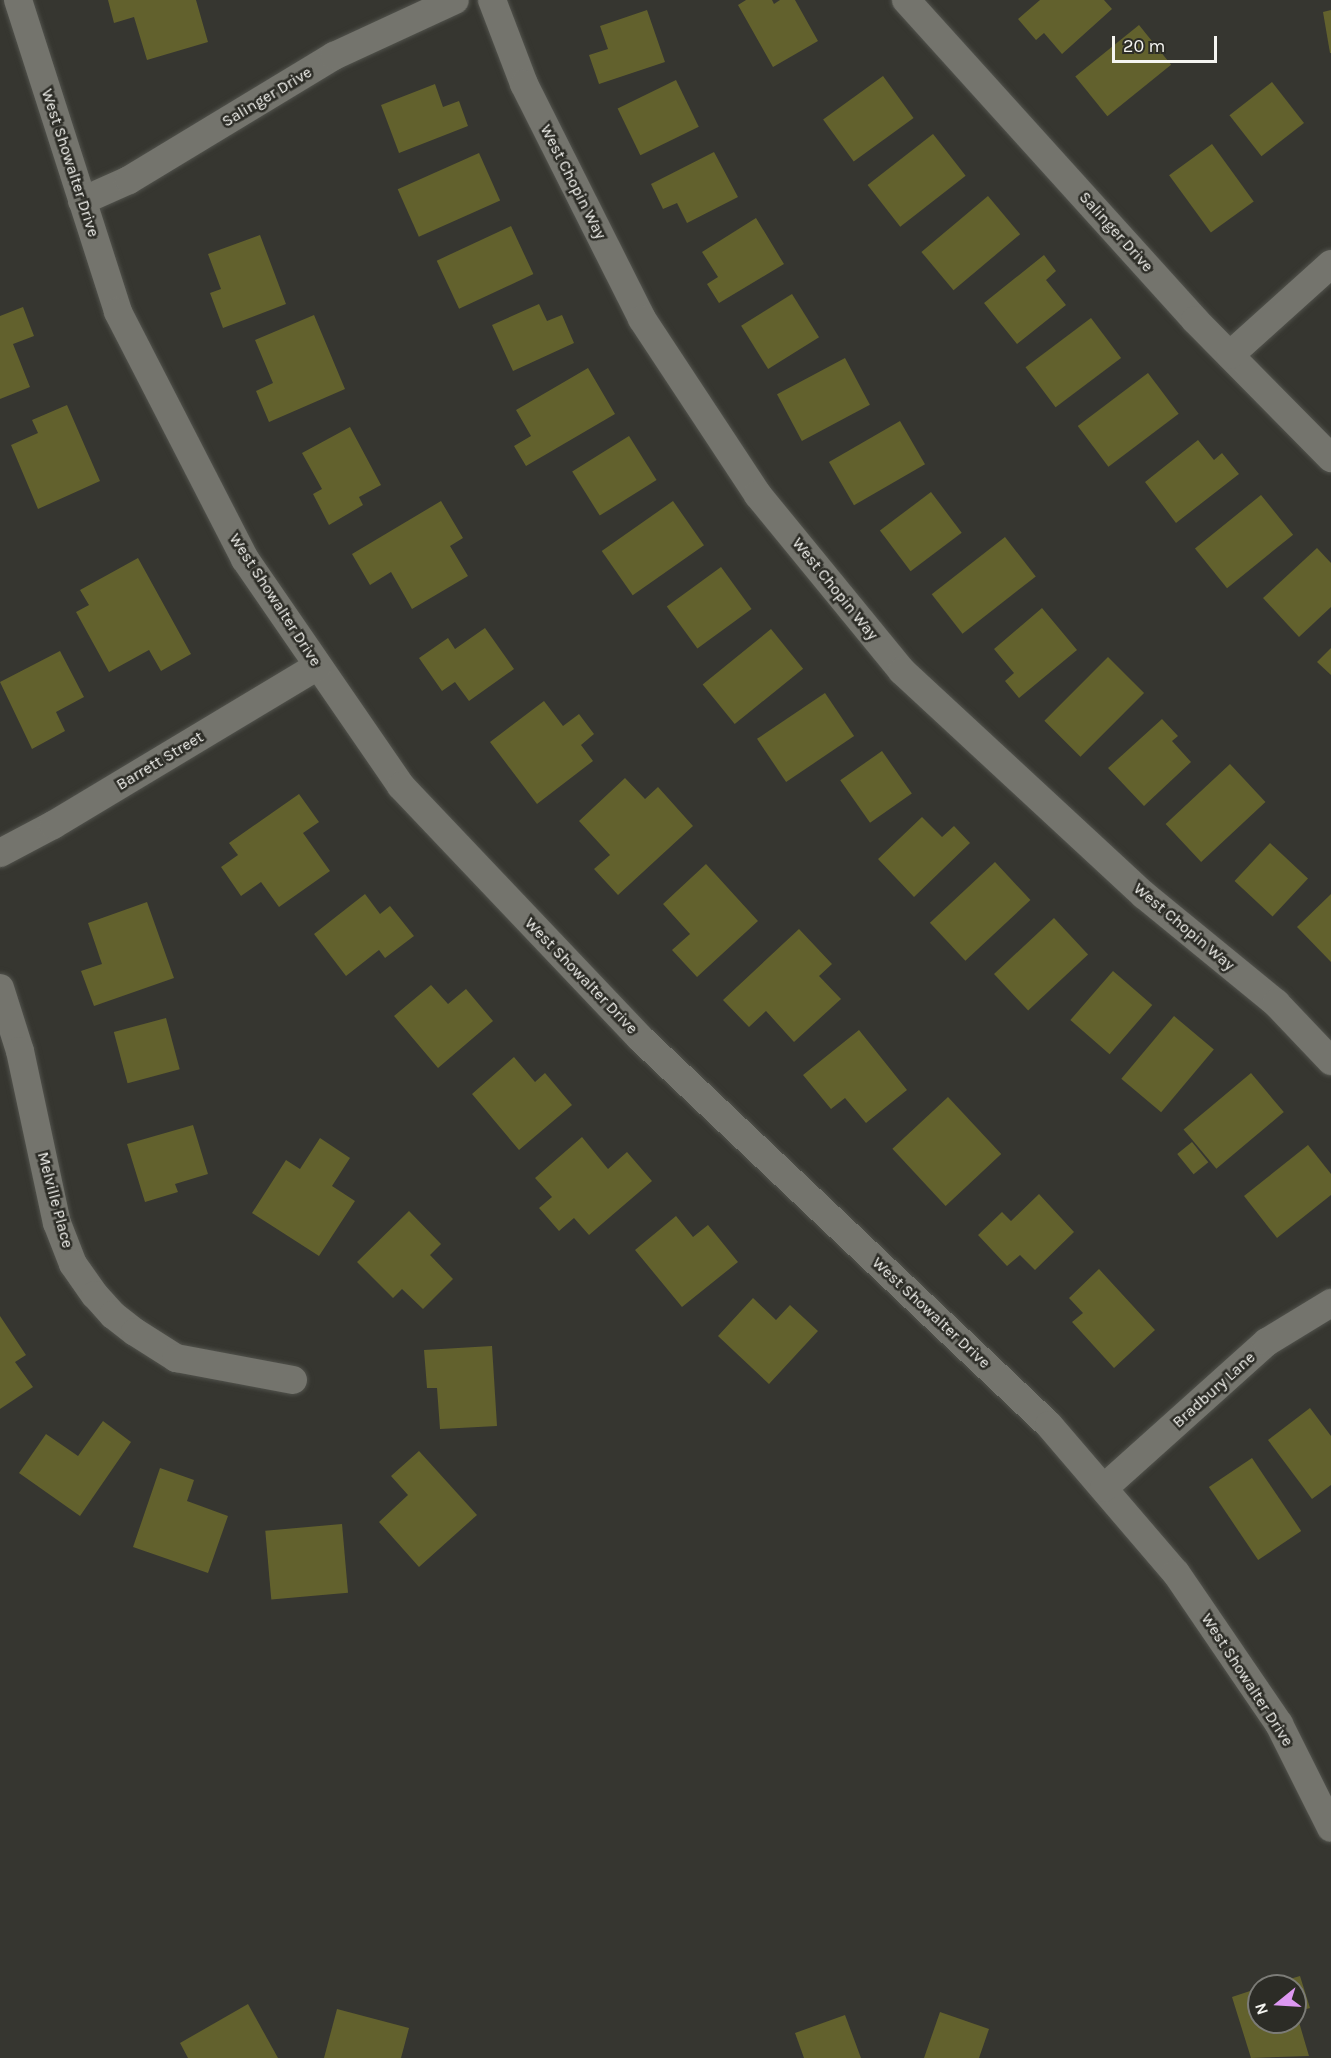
<!DOCTYPE html>
<style>
body{margin:0}
#map{position:relative;width:1331px;height:2058px;overflow:hidden;background:#363630;font-family:Karla,sans-serif}
div>[style]{position:absolute}
.building>*{inset:0;background:#62612d;transform-origin:0 0}
.roads{filter:drop-shadow(0 0 2px #51524c) drop-shadow(0 0 2px #51524c)}
.street>*{height:28px;margin:-14px;padding:0 14px;transform-origin:14px;border-radius:14px;background:#74746d}
span{translate:-50% -50%;white-space:nowrap;text-align:center;line-height:1.15;-webkit-text-stroke:5px #2c2c26;paint-order:stroke}
.street-label{font-size:16px;color:#f5f5f1}
.north{position:absolute;left:1247px;top:1974px;width:60px;height:60px;box-sizing:border-box;background:#2c2c26;border:2px solid #7c7c77;border-radius:50%;rotate:252deg;font-size:16px;font-weight:700;line-height:24px;text-align:center;color:#f5f5f1}
.north::after{content:'';display:block;margin:auto;width:21px;height:27px;background:#de98f2;clip-path:polygon(50% 0,100% 100%,50% 72%,0 100%)}
.scale{position:absolute;left:1112px;top:36px;width:105px;height:27px;box-sizing:border-box;border:3px solid #f5f5f1;border-top:0;padding-left:8px;font-size:18px;line-height:21px;white-space:nowrap;color:#f5f5f1;-webkit-text-stroke:4px #2c2c26;paint-order:stroke}
</style>
<div id="map">
<div class="building">
<i style="clip-path:polygon(108px 0,196px 0,208px 42px,147px 60px,134px 17px,114px 23px)"></i>
<i style="clip-path:polygon(746px 0,772px 0,774px 4px,780px 0,795px 0,818px 41px,773px 67px,738px 5px)"></i>
<i style="clip-path:polygon(1040px 0,1104px 0,1112px 9px,1062px 54px,1044px 33px,1036px 40px,1018px 19px)"></i>
<i style="clip-path:polygon(647px 10px,665px 62px,599px 84px,589px 55px,608px 49px,600px 26px)"></i>
<i style="clip-path:polygon(1331px 10px,1331px 53px,1330px 53px,1323px 12px)"></i>
<i style="left:1139px;top:25px;width:51px;height:82px;rotate:51deg"></i>
<i style="left:883px;top:76px;width:52px;height:74px;rotate:54deg"></i>
<i style="left:676px;top:80px;width:52px;height:65px;rotate:64deg"></i>
<i style="left:1272px;top:82px;width:52px;height:54px;rotate:52deg"></i>
<i style="clip-path:polygon(435px 84px,443px 107px,459px 101px,468px 126px,399px 153px,381px 105px)"></i>
<i style="left:933px;top:134px;width:53px;height:83px;rotate:52deg"></i>
<i style="left:1212px;top:144px;width:71px;height:53px;rotate:54deg"></i>
<i style="clip-path:polygon(714px 152px,738px 197px,687px 223px,677px 203px,663px 209px,651px 184px)"></i>
<i style="left:479px;top:153px;width:52px;height:89px;rotate:66deg"></i>
<i style="left:988px;top:196px;width:50px;height:87px;rotate:50deg"></i>
<i style="clip-path:polygon(756px 218px,784px 264px,719px 303px,707px 284px,718px 277px,702px 252px)"></i>
<i style="left:511px;top:226px;width:53px;height:82px;rotate:65deg"></i>
<i style="clip-path:polygon(260px 235px,286px 304px,223px 328px,210px 293px,221px 289px,208px 254px)"></i>
<i style="clip-path:polygon(1044px 255px,1056px 271px,1046px 280px,1066px 305px,1017px 344px,984px 303px)"></i>
<i style="left:792px;top:294px;width:51px;height:60px;rotate:58deg"></i>
<i style="clip-path:polygon(539px 304px,547px 321px,562px 315px,574px 343px,513px 371px,492px 325px)"></i>
<i style="clip-path:polygon(23px 307px,34px 336px,13px 344px,30px 387px,0 399px,0 316px)"></i>
<i style="clip-path:polygon(314px 315px,345px 389px,269px 422px,256px 391px,273px 383px,255px 340px)"></i>
<i style="left:1091px;top:318px;width:50px;height:82px;rotate:53deg"></i>
<i style="left:845px;top:358px;width:53px;height:77px;rotate:62deg"></i>
<i style="clip-path:polygon(588px 368px,615px 414px,526px 466px,514px 446px,531px 436px,516px 410px)"></i>
<i style="left:1148px;top:373px;width:51px;height:88px;rotate:53deg"></i>
<i style="clip-path:polygon(67px 405px,100px 481px,38px 509px,11px 445px,38px 433px,32px 420px)"></i>
<i style="left:900px;top:421px;width:50px;height:82px;rotate:60deg"></i>
<i style="clip-path:polygon(350px 427px,381px 485px,359px 497px,363px 505px,329px 525px,313px 494px,322px 489px,302px 453px)"></i>
<i style="left:629px;top:436px;width:52px;height:67px;rotate:58deg"></i>
<i style="clip-path:polygon(1198px 440px,1214px 460px,1222px 453px,1239px 474px,1176px 523px,1145px 482px)"></i>
<i style="left:931px;top:492px;width:51px;height:64px;rotate:53deg"></i>
<i style="left:1261px;top:495px;width:51px;height:85px;rotate:51deg"></i>
<i style="clip-path:polygon(441px 501px,463px 538px,450px 546px,468px 576px,412px 609px,391px 572px,370px 585px,352px 554px)"></i>
<i style="left:673px;top:501px;width:54px;height:87px;rotate:55deg"></i>
<i style="left:1005px;top:537px;width:50px;height:93px;rotate:52deg"></i>
<i style="clip-path:polygon(1317px 548px,1331px 563px,1331px 607px,1299px 637px,1263px 598px)"></i>
<i style="clip-path:polygon(138px 558px,191px 654px,161px 671px,149px 650px,109px 672px,76px 612px,89px 605px,80px 590px)"></i>
<i style="left:721px;top:567px;width:52px;height:67px;rotate:54deg"></i>
<i style="clip-path:polygon(1042px 608px,1077px 650px,1019px 698px,1005px 681px,1014px 673px,994px 649px)"></i>
<i style="clip-path:polygon(485px 628px,514px 669px,469px 701px,455px 682px,442px 691px,419px 658px,448px 638px,455px 649px)"></i>
<i style="left:771px;top:629px;width:51px;height:88px;rotate:51deg"></i>
<i style="clip-path:polygon(1331px 648px,1331px 675px,1317px 662px)"></i>
<i style="clip-path:polygon(60px 651px,84px 697px,56px 712px,65px 731px,32px 749px,0 682px)"></i>
<i style="left:1108px;top:657px;width:51px;height:90px;rotate:45deg"></i>
<i style="left:825px;top:693px;width:52px;height:82px;rotate:56deg"></i>
<i style="clip-path:polygon(544px 701px,563px 726px,579px 714px,594px 734px,581px 745px,593px 761px,537px 804px,490px 742px)"></i>
<i style="clip-path:polygon(1162px 719px,1178px 736px,1172px 741px,1191px 762px,1144px 806px,1108px 768px)"></i>
<i style="left:882px;top:751px;width:52px;height:51px;rotate:55deg"></i>
<i style="left:1230px;top:764px;width:52px;height:88px;rotate:47deg"></i>
<i style="clip-path:polygon(625px 778px,645px 799px,658px 787px,693px 826px,618px 895px,594px 869px,610px 855px,579px 821px)"></i>
<i style="clip-path:polygon(299px 794px,319px 822px,303px 833px,330px 871px,279px 907px,261px 882px,241px 896px,221px 867px,238px 855px,229px 843px)"></i>
<i style="clip-path:polygon(922px 817px,942px 837px,954px 826px,970px 843px,914px 897px,878px 859px)"></i>
<i style="left:1270px;top:843px;width:52px;height:52px;rotate:43deg"></i>
<i style="left:995px;top:862px;width:52px;height:89px;rotate:47deg"></i>
<i style="clip-path:polygon(706px 864px,758px 921px,697px 977px,672px 950px,690px 934px,663px 904px)"></i>
<i style="clip-path:polygon(365px 894px,380px 914px,390px 906px,414px 936px,385px 958px,379px 950px,346px 976px,314px 934px)"></i>
<i style="clip-path:polygon(1331px 894px,1331px 962px,1297px 927px)"></i>
<i style="clip-path:polygon(147px 902px,174px 978px,94px 1006px,81px 971px,102px 964px,88px 923px)"></i>
<i style="left:1054px;top:918px;width:50px;height:82px;rotate:47deg"></i>
<i style="clip-path:polygon(799px 929px,832px 964px,819px 976px,841px 999px,794px 1042px,766px 1011px,749px 1027px,723px 1000px)"></i>
<i style="left:1113px;top:971px;width:52px;height:65px;rotate:41deg"></i>
<i style="clip-path:polygon(431px 985px,448px 1004px,466px 989px,493px 1021px,438px 1068px,394px 1016px)"></i>
<i style="left:1174px;top:1016px;width:52px;height:82px;rotate:40deg"></i>
<i style="left:166px;top:1018px;width:53px;height:54px;rotate:75deg"></i>
<i style="clip-path:polygon(859px 1030px,907px 1090px,866px 1123px,845px 1098px,831px 1109px,803px 1075px)"></i>
<i style="clip-path:polygon(514px 1057px,535px 1082px,545px 1073px,572px 1105px,519px 1150px,472px 1094px)"></i>
<i style="left:1251px;top:1073px;width:51px;height:88px;rotate:50deg"></i>
<i style="left:948px;top:1097px;width:78px;height:76px;rotate:47deg"></i>
<i style="clip-path:polygon(193px 1125px,208px 1174px,175px 1184px,178px 1192px,145px 1202px,127px 1144px)"></i>
<i style="clip-path:polygon(582px 1137px,608px 1169px,627px 1152px,652px 1181px,589px 1235px,574px 1218px,559px 1231px,539px 1208px,552px 1197px,535px 1178px)"></i>
<i style="clip-path:polygon(320px 1138px,350px 1158px,332px 1186px,355px 1201px,319px 1256px,252px 1213px,286px 1160px,300px 1169px)"></i>
<i style="left:1192px;top:1142px;width:26px;height:19px;rotate:51deg"></i>
<i style="clip-path:polygon(1308px 1145px,1331px 1174px,1331px 1195px,1277px 1238px,1244px 1196px)"></i>
<i style="clip-path:polygon(1039px 1194px,1074px 1232px,1035px 1270px,1020px 1255px,1007px 1266px,978px 1235px,1002px 1212px,1011px 1221px)"></i>
<i style="clip-path:polygon(409px 1211px,441px 1244px,430px 1255px,453px 1279px,423px 1309px,402px 1289px,393px 1298px,357px 1262px)"></i>
<i style="clip-path:polygon(676px 1216px,693px 1237px,708px 1225px,738px 1262px,682px 1307px,635px 1250px)"></i>
<i style="clip-path:polygon(1099px 1269px,1155px 1330px,1114px 1368px,1072px 1322px,1083px 1313px,1069px 1298px)"></i>
<i style="clip-path:polygon(753px 1298px,776px 1320px,790px 1305px,818px 1331px,769px 1384px,718px 1336px)"></i>
<i style="clip-path:polygon(0 1316px,26px 1355px,15px 1362px,33px 1387px,0 1409px)"></i>
<i style="clip-path:polygon(492px 1346px,497px 1426px,440px 1429px,437px 1388px,427px 1388px,424px 1350px)"></i>
<i style="clip-path:polygon(1310px 1408px,1331px 1436px,1331px 1485px,1312px 1499px,1268px 1440px)"></i>
<i style="clip-path:polygon(103px 1421px,131px 1442px,80px 1516px,19px 1473px,46px 1434px,78px 1456px)"></i>
<i style="clip-path:polygon(419px 1451px,477px 1515px,419px 1567px,379px 1522px,408px 1495px,391px 1476px)"></i>
<i style="left:1252px;top:1458px;width:88px;height:52px;rotate:56deg"></i>
<i style="clip-path:polygon(160px 1468px,194px 1480px,187px 1501px,228px 1516px,208px 1573px,133px 1547px)"></i>
<i style="left:342px;top:1524px;width:69px;height:77px;rotate:85deg"></i>
<i style="clip-path:polygon(1300px 1976px,1310px 2008px,1296px 2012px,1309px 2056px,1251px 2058px,1232px 1997px,1259px 1988px,1259px 2022px,1295px 2022px,1295px 1986px,1269px 1985px)"></i>
<i style="clip-path:polygon(248px 2004px,278px 2058px,188px 2058px,180px 2043px)"></i>
<i style="clip-path:polygon(337px 2009px,409px 2028px,401px 2058px,324px 2058px)"></i>
<i style="clip-path:polygon(940px 2012px,989px 2029px,979px 2058px,924px 2058px)"></i>
<i style="clip-path:polygon(845px 2015px,861px 2058px,804px 2058px,795px 2033px)"></i>
</div>
<div class="roads">
<div class="street">
<i style="left:18px;top:0;width:328px;rotate:72.2deg"></i>
<i style="left:118px;top:312px;width:278px;rotate:62.8deg"></i>
<i style="left:245px;top:559px;width:275px;rotate:55.5deg"></i>
<i style="left:401px;top:786px;width:346px;rotate:46.5deg"></i>
<i style="left:639px;top:1037px;width:564px;rotate:43.42deg"></i>
<i style="left:1049px;top:1425px;width:195px;rotate:49.4deg"></i>
<i style="left:1176px;top:1573px;width:183px;rotate:55.7deg"></i>
<i style="left:1279px;top:1724px;width:116px;rotate:63.4deg"></i>
<i style="left:492px;top:0;width:90px;rotate:69.1deg"></i>
<i style="left:524px;top:84px;width:263px;rotate:63.3deg"></i>
<i style="left:642px;top:319px;width:211px;rotate:56.6deg"></i>
<i style="left:758px;top:495px;width:227px;rotate:50.7deg"></i>
<i style="left:902px;top:671px;width:330px;rotate:42.8deg"></i>
<i style="left:1144px;top:895px;width:171px;rotate:39.3deg"></i>
<i style="left:1276px;top:1003px;width:80px;rotate:46.5deg"></i>
<i style="left:906px;top:0;width:431px;rotate:47.9deg"></i>
<i style="left:1195px;top:320px;width:194px;rotate:45.4deg"></i>
<i style="left:82px;top:201px;width:51px;rotate:-24.1deg"></i>
<i style="left:129px;top:180px;width:240px;rotate:-31.2deg"></i>
<i style="left:334px;top:56px;width:133px;rotate:-24.8deg"></i>
<i style="left:1230px;top:355px;width:136px;rotate:-42deg"></i>
<i style="left:0;top:853px;width:60px;rotate:-27.8deg"></i>
<i style="left:53px;top:825px;width:309px;rotate:-31deg"></i>
<i style="left:0;top:988px;width:66px;rotate:72.4deg"></i>
<i style="left:20px;top:1051px;width:176px;rotate:77.9deg"></i>
<i style="left:57px;top:1223px;width:44px;rotate:68.7deg"></i>
<i style="left:73px;top:1264px;width:38px;rotate:55deg"></i>
<i style="left:95px;top:1295px;width:27px;rotate:48deg"></i>
<i style="left:113px;top:1315px;width:28px;rotate:38deg"></i>
<i style="left:135px;top:1332px;width:49px;rotate:32.4deg"></i>
<i style="left:176px;top:1358px;width:119px;rotate:10.6deg"></i>
<i style="left:1104px;top:1488px;width:219px;rotate:-41.9deg"></i>
<i style="left:1267px;top:1342px;width:75px;rotate:-31.4deg"></i>
</div>
</div>
<div class="street-label">
<span style="left:267px;top:97px;rotate:-31deg">Salinger Drive</span>
<span style="left:70px;top:163px;rotate:72deg">West Showalter Drive</span>
<span style="left:573px;top:182px;rotate:63deg">West Chopin Way</span>
<span style="left:1116px;top:232px;rotate:48deg">Salinger Drive</span>
<span style="left:835px;top:589px;rotate:51deg">West Chopin Way</span>
<span style="left:275px;top:600px;rotate:57deg">West Showalter Drive</span>
<span style="left:160px;top:761px;rotate:-31deg">Barrett Street</span>
<span style="left:1184px;top:927px;rotate:40deg">West Chopin Way</span>
<span style="left:581px;top:976px;rotate:46deg">West Showalter Drive</span>
<span style="left:55px;top:1200px;rotate:75deg">Melville Place</span>
<span style="left:931px;top:1313px;rotate:43deg">West Showalter Drive</span>
<span style="left:1214px;top:1390px;rotate:-42deg">Bradbury Lane</span>
<span style="left:1247px;top:1680px;rotate:57deg">West Showalter Drive</span>
</div>
<div class="north">N</div>
<div class="scale">20 m</div>
</div>
